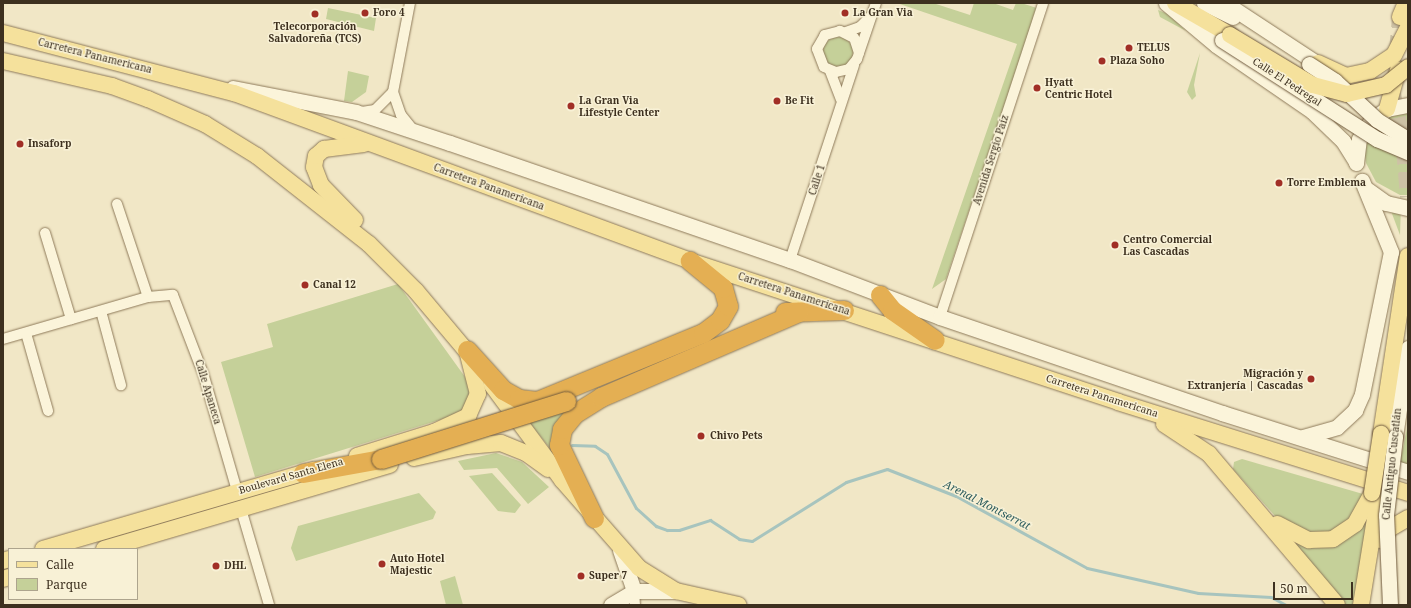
<!DOCTYPE html>
<meta charset="utf-8">
<style>
body{margin:0}
#map{position:relative;width:1411px;height:608px;overflow:hidden;background:#f1e7c6;font-family:"Noto Serif",serif}
div>[style]{position:absolute}
.green>*{inset:0;background:#c5d099}
.round{border-radius:50%}
.stream>*{height:3px;margin:-1.5px;padding:0 1.5px;transform-origin:1.5px;border-radius:1.5px;background:#a7c4be}
.primary-tunnel>*{height:16px;margin-top:-8px;transform-origin:0;background:repeating-linear-gradient(90deg,#cdc2a5 0 16px,transparent 0 24px)}
.roads{filter:drop-shadow(0 0 1px #8e7a5a) drop-shadow(0 0 1px #8e7a5a)}
.street>*{height:10px;margin:-5px;padding:0 5px;transform-origin:5px;border-radius:5px;background:#fbf4da}
.secondary>*{height:15px;margin:-7.5px;padding:0 7.5px;transform-origin:7.5px;border-radius:7.5px;background:#fbf4da}
.primary>*{height:16px;margin:-8px;padding:0 8px;transform-origin:8px;border-radius:8px;background:#f5e19c}
.highway>*{height:19px;margin:-9.5px;padding:0 9.5px;transform-origin:9.5px;border-radius:9.5px;background:#e4af53}
.bridges{filter:drop-shadow(0 0 1px #705a3d) drop-shadow(0 0 1px #705a3d)}
.secondary-bridge>*{height:15px;margin:-7.5px;padding:0 7.5px;transform-origin:7.5px;border-radius:7.5px;background:#fbf4da}
.primary-bridge>*{height:16px;margin:-8px;padding:0 8px;transform-origin:8px;border-radius:8px;background:#f5e19c}
.highway-bridge>*{height:19px;margin:-9.5px;padding:0 9.5px;transform-origin:9.5px;border-radius:9.5px;background:#e4af53}
.dots>*{width:11px;height:11px;translate:-50% -50%;box-sizing:border-box;border:2px solid #f8f1d6;border-radius:50%}
span{translate:-50% -50%;white-space:nowrap;text-align:center;line-height:1.15;-webkit-text-stroke:3px #f8f1d6;paint-order:stroke}
.poi-label{font-size:10px;color:#3d301f;font-weight:700}
.left{translate:0 -50%;text-align:left}
.right{translate:-100% -50%;text-align:right}
.street-label{font-size:10px;color:#3d301f}
.water-label{font-size:11px;color:#2d5d5e;font-style:italic}
.frame{position:absolute;inset:0;border:4px solid #3d301f;pointer-events:none}
.legend{position:absolute;left:8px;top:548px;width:130px;height:52px;box-sizing:border-box;background:#f8f1d6;border:1px solid #ada48d;margin:0;padding:5px 7px;list-style:none;font-size:12px;color:#3d301f}
.legend li{display:flex;align-items:center;gap:8px;height:20px}
.legend b{width:20px;border:1px solid #ada48d}
.scale{position:absolute;left:1273px;top:582px;width:80px;height:18px;box-sizing:border-box;border:2px solid #3d301f;border-top:0;padding-left:5px;font-size:12px;line-height:14px;white-space:nowrap;color:#3d301f;-webkit-text-stroke:3px #f8f1d6;paint-order:stroke}
</style>
<div id="map">
<div class="green">
<i style="clip-path:polygon(897px 3px,933px 3px,970px 15px,974px 3px,993px 3px,1013px 10px,1016px 3px,1021px 3px,1037px 8px,946px 279px,932px 289px,1017px 44px)"></i>
<i style="clip-path:polygon(328px 8px,376px 18px,374px 31px,326px 19px)"></i>
<i style="clip-path:polygon(1158px 10px,1168px 14px,1186px 31px,1160px 17px)"></i>
<i class="round" style="left:823px;top:37px;width:30px;height:30px"></i>
<i style="clip-path:polygon(1200px 53px,1194px 85px,1196px 96px,1192px 100px,1187px 92px)"></i>
<i style="clip-path:polygon(348px 71px,369px 76px,366px 92px,352px 102px,344px 101px)"></i>
<i style="clip-path:polygon(1408px 111px,1408px 195px,1400px 195px,1376px 182px,1366px 163px,1364px 150px,1371px 130px,1386px 116px)"></i>
<i style="clip-path:polygon(1388px 203px,1401px 205px,1400px 235px)"></i>
<i style="clip-path:polygon(398px 284px,473px 388px,470px 401px,459px 414px,255px 477px,221px 362px,273px 347px,267px 324px)"></i>
<i style="clip-path:polygon(580px 402px,553px 452px,528px 421px)"></i>
<i style="clip-path:polygon(1408px 423px,1408px 465px,1400px 463px)"></i>
<i style="clip-path:polygon(496px 453px,522px 462px,549px 487px,528px 504px,497px 468px,464px 470px,458px 461px)"></i>
<i style="clip-path:polygon(1242px 459px,1363px 494px,1345px 526px,1316px 538px,1276px 517px,1233px 469px,1234px 462px)"></i>
<i style="clip-path:polygon(492px 473px,521px 505px,515px 513px,498px 511px,469px 476px)"></i>
<i style="clip-path:polygon(419px 493px,436px 512px,433px 519px,296px 561px,291px 548px,298px 526px)"></i>
<i style="clip-path:polygon(1370px 509px,1355px 605px,1344px 605px,1290px 542px,1290px 535px,1310px 544px)"></i>
<i style="clip-path:polygon(455px 576px,463px 605px,446px 605px,440px 581px)"></i>
</div>
<div class="stream">
<i style="left:572px;top:445px;width:23px;rotate:2deg"></i>
<i style="left:595px;top:446px;width:14px;rotate:34deg"></i>
<i style="left:607px;top:454px;width:61px;rotate:61.8deg"></i>
<i style="left:636px;top:508px;width:27px;rotate:42deg"></i>
<i style="left:656px;top:526px;width:12px;rotate:20deg"></i>
<i style="left:667px;top:530px;width:12px"></i>
<i style="left:679px;top:530px;width:33px;rotate:-18deg"></i>
<i style="left:710px;top:520px;width:35px;rotate:33deg"></i>
<i style="left:739px;top:539px;width:13px;rotate:9deg"></i>
<i style="left:752px;top:541px;width:111px;rotate:-32.1deg"></i>
<i style="left:846px;top:482px;width:43px;rotate:-17.6deg"></i>
<i style="left:887px;top:469px;width:74px;rotate:21.4deg"></i>
<i style="left:956px;top:496px;width:149px;rotate:28.8deg"></i>
<i style="left:1087px;top:568px;width:114px;rotate:12.7deg"></i>
<i style="left:1198px;top:593px;width:73px;rotate:3.1deg"></i>
<i style="left:1271px;top:597px;width:17px;rotate:28deg"></i>
</div>
<div class="primary-tunnel">
<i style="left:1397px;top:52px;width:35px;rotate:-85deg"></i>
<i style="left:1393px;top:94px;width:55px;rotate:78.5deg"></i>
<i style="left:1404px;top:148px;width:49px;rotate:85.3deg"></i>
</div>
<div class="roads">
<div class="street">
<i style="left:846px;top:32px;width:15px;rotate:-20deg"></i>
<i style="left:860px;top:27px;width:14px;rotate:-45deg"></i>
<i style="left:859px;top:53px;width:16px;rotate:-108deg"></i>
<i style="left:854px;top:38px;width:16px;rotate:-153deg"></i>
<i style="left:840px;top:31px;width:16px;rotate:165deg"></i>
<i style="left:825px;top:35px;width:16px;rotate:120deg"></i>
<i style="left:817px;top:49px;width:19px;rotate:69deg"></i>
<i style="left:824px;top:67px;width:13px;rotate:23deg"></i>
<i style="left:836px;top:72px;width:13px;rotate:-13deg"></i>
<i style="left:849px;top:69px;width:13px;rotate:-51deg"></i>
<i style="left:857px;top:59px;width:59px;rotate:-71.3deg"></i>
<i style="left:830px;top:71px;width:30px;rotate:69deg"></i>
<i style="left:393px;top:92px;width:24px;rotate:71deg"></i>
<i style="left:401px;top:115px;width:19px;rotate:51deg"></i>
<i style="left:362px;top:112px;width:13px;rotate:-9deg"></i>
<i style="left:375px;top:110px;width:25px;rotate:-45deg"></i>
<i style="left:393px;top:92px;width:91px;rotate:-79.2deg"></i>
<i style="left:117px;top:204px;width:98px;rotate:71.6deg"></i>
<i style="left:45px;top:233px;width:90px;rotate:73.2deg"></i>
<i style="left:790px;top:260px;width:205px;rotate:-71.8deg"></i>
<i style="left:101px;top:311px;width:77px;rotate:74.9deg"></i>
<i style="left:940px;top:317px;width:330px;rotate:-71.8deg"></i>
<i style="left:26px;top:333px;width:81px;rotate:74.2deg"></i>
<i style="left:3px;top:339px;width:151px;rotate:-16.2deg"></i>
<i style="left:148px;top:297px;width:25px;rotate:-5deg"></i>
<i style="left:173px;top:295px;width:84px;rotate:69deg"></i>
<i style="left:203px;top:373px;width:123px;rotate:73.9deg"></i>
<i style="left:241px;top:509px;width:100px;rotate:73.7deg"></i>
<i style="left:634px;top:591px;width:14px;rotate:86deg"></i>
</div>
<div class="secondary">
<i style="left:1166px;top:3px;width:65px;rotate:40deg"></i>
<i style="left:1216px;top:45px;width:116px;rotate:34.5deg"></i>
<i style="left:1312px;top:111px;width:43px;rotate:44.1deg"></i>
<i style="left:1343px;top:141px;width:25px;rotate:58deg"></i>
<i style="left:1204px;top:3px;width:32px;rotate:26deg"></i>
<i style="left:1225px;top:3px;width:118px;rotate:33.3deg"></i>
<i style="left:233px;top:88px;width:125px;rotate:11deg"></i>
<i style="left:356px;top:112px;width:99px;rotate:18.3deg"></i>
<i style="left:450px;top:143px;width:360px;rotate:19deg"></i>
<i style="left:790px;top:260px;width:160px;rotate:20.8deg"></i>
<i style="left:940px;top:317px;width:298px;rotate:18.8deg"></i>
<i style="left:1222px;top:413px;width:195px;rotate:17.6deg"></i>
<i style="left:1356px;top:163px;width:24px;rotate:-83deg"></i>
<i style="left:1359px;top:139px;width:24px;rotate:-57deg"></i>
<i style="left:1372px;top:119px;width:18px;rotate:-34deg"></i>
<i style="left:1387px;top:109px;width:21px;rotate:-11deg"></i>
<i style="left:1368px;top:190px;width:22px;rotate:36deg"></i>
<i style="left:1386px;top:203px;width:23px;rotate:13deg"></i>
<i style="left:1303px;top:437px;width:35px;rotate:-16deg"></i>
<i style="left:1337px;top:427px;width:25px;rotate:-43deg"></i>
<i style="left:1355px;top:410px;width:17px;rotate:-66deg"></i>
<i style="left:1362px;top:394px;width:145px;rotate:-78.5deg"></i>
<i style="left:1391px;top:252px;width:77px;rotate:-112.2deg"></i>
<i style="left:1395px;top:437px;width:90px;rotate:-81.7deg"></i>
<i style="left:620px;top:550px;width:43px;rotate:71.1deg"></i>
<i style="left:611px;top:605px;width:27px;rotate:-31deg"></i>
<i style="left:634px;top:591px;width:42px"></i>
</div>
<div class="primary">
<i style="left:1175px;top:3px;width:64px;rotate:30.2deg"></i>
<i style="left:1400px;top:17px;width:15px;rotate:-67deg"></i>
<i style="left:3px;top:33px;width:239px;rotate:14.6deg"></i>
<i style="left:234px;top:93px;width:486px;rotate:20.2deg"></i>
<i style="left:690px;top:261px;width:451px;rotate:18.2deg"></i>
<i style="left:1118px;top:402px;width:304px;rotate:17.4deg"></i>
<i style="left:3px;top:61px;width:112px;rotate:12.9deg"></i>
<i style="left:112px;top:86px;width:38px;rotate:20deg"></i>
<i style="left:148px;top:99px;width:62px;rotate:23.7deg"></i>
<i style="left:205px;top:124px;width:61px;rotate:31.6deg"></i>
<i style="left:257px;top:156px;width:142px;rotate:38.2deg"></i>
<i style="left:369px;top:244px;width:66px;rotate:45deg"></i>
<i style="left:416px;top:291px;width:90px;rotate:50deg"></i>
<i style="left:1318px;top:63px;width:31px;rotate:25deg"></i>
<i style="left:1346px;top:76px;width:25px;rotate:-12deg"></i>
<i style="left:1370px;top:71px;width:29px;rotate:-34deg"></i>
<i style="left:1394px;top:55px;width:31px;rotate:-63deg"></i>
<i style="left:1387px;top:109px;width:41px;rotate:-74.2deg"></i>
<i style="left:355px;top:220px;width:49px;rotate:-134.2deg"></i>
<i style="left:321px;top:185px;width:19px;rotate:-111deg"></i>
<i style="left:314px;top:167px;width:11px;rotate:-80deg"></i>
<i style="left:316px;top:156px;width:11px;rotate:-41deg"></i>
<i style="left:324px;top:149px;width:40px;rotate:-7.1deg"></i>
<i style="left:491px;top:384px;width:119px;rotate:53.5deg"></i>
<i style="left:562px;top:480px;width:117px;rotate:48.8deg"></i>
<i style="left:639px;top:568px;width:44px;rotate:31.9deg"></i>
<i style="left:676px;top:591px;width:64px;rotate:12.7deg"></i>
<i style="left:1164px;top:424px;width:54px;rotate:33.7deg"></i>
<i style="left:1209px;top:454px;width:198px;rotate:49.7deg"></i>
<i style="left:1381px;top:434px;width:180px;rotate:-81.4deg"></i>
<i style="left:357px;top:456px;width:81px;rotate:-17.3deg"></i>
<i style="left:434px;top:432px;width:38px;rotate:-25deg"></i>
<i style="left:468px;top:416px;width:24px;rotate:-66deg"></i>
<i style="left:478px;top:394px;width:44px;rotate:-104.3deg"></i>
<i style="left:414px;top:458px;width:54px;rotate:-12.8deg"></i>
<i style="left:467px;top:446px;width:34px;rotate:-5deg"></i>
<i style="left:501px;top:443px;width:27px;rotate:22deg"></i>
<i style="left:526px;top:453px;width:27px;rotate:36deg"></i>
<i style="left:1277px;top:524px;width:36px;rotate:27deg"></i>
<i style="left:1309px;top:540px;width:24px;rotate:-2deg"></i>
<i style="left:1333px;top:539px;width:27px;rotate:-34deg"></i>
<i style="left:1355px;top:524px;width:35px;rotate:-61deg"></i>
<i style="left:1381px;top:540px;width:14px;rotate:-54deg"></i>
<i style="left:1389px;top:529px;width:22px;rotate:-30deg"></i>
<i style="left:43px;top:549px;width:282px;rotate:-16.3deg"></i>
<i style="left:104px;top:549px;width:298px;rotate:-16.4deg"></i>
<i style="left:3px;top:561px;width:6px;rotate:-18deg"></i>
<i style="left:3px;top:579px;width:6px;rotate:-18deg"></i>
<i style="left:1361px;top:605px;width:112px;rotate:-80.8deg"></i>
</div>
<div class="highway">
<i style="left:880px;top:295px;width:19px;rotate:51deg"></i>
<i style="left:892px;top:310px;width:52px;rotate:34.9deg"></i>
<i style="left:785px;top:312px;width:59px;rotate:-1.9deg"></i>
<i style="left:467px;top:350px;width:54px;rotate:48deg"></i>
<i style="left:503px;top:390px;width:18px;rotate:29deg"></i>
<i style="left:519px;top:399px;width:18px;rotate:6deg"></i>
<i style="left:537px;top:401px;width:179px;rotate:-22.3deg"></i>
<i style="left:703px;top:333px;width:21px;rotate:-37deg"></i>
<i style="left:720px;top:320px;width:16px;rotate:-60deg"></i>
<i style="left:728px;top:306px;width:19px;rotate:-106deg"></i>
<i style="left:723px;top:288px;width:43px;rotate:-140.7deg"></i>
<i style="left:303px;top:473px;width:79px;rotate:-10.2deg"></i>
<i style="left:594px;top:518px;width:81px;rotate:-115.6deg"></i>
<i style="left:559px;top:445px;width:16px;rotate:-79deg"></i>
<i style="left:562px;top:429px;width:19px;rotate:-51deg"></i>
<i style="left:574px;top:414px;width:32px;rotate:-32deg"></i>
<i style="left:601px;top:397px;width:215px;rotate:-23.3deg"></i>
</div>
</div>
<div class="bridges">
<div class="secondary-bridge">
<i style="left:1222px;top:40px;width:184px;rotate:32.6deg"></i>
<i style="left:1377px;top:139px;width:34px;rotate:23deg"></i>
<i style="left:1309px;top:64px;width:31px;rotate:33deg"></i>
<i style="left:1335px;top:81px;width:57px;rotate:42.9deg"></i>
<i style="left:1377px;top:120px;width:36px;rotate:32deg"></i>
<i style="left:1390px;top:605px;width:90px;rotate:-92.5deg"></i>
<i style="left:1386px;top:515px;width:79px;rotate:-83.4deg"></i>
</div>
<div class="primary-bridge">
<i style="left:1230px;top:35px;width:97px;rotate:31.1deg"></i>
<i style="left:1313px;top:85px;width:35px;rotate:15deg"></i>
<i style="left:1347px;top:94px;width:40px;rotate:-13deg"></i>
<i style="left:1386px;top:85px;width:28px;rotate:-39deg"></i>
<i style="left:1372px;top:493px;width:60px;rotate:-81.3deg"></i>
</div>
<div class="highway-bridge">
<i style="left:381px;top:459px;width:194px;rotate:-17.4deg"></i>
</div>
</div>
<div class="dots">
<i style="left:365px;top:13px;background:#a12f26"></i>
<i style="left:845px;top:13px;background:#a12f26"></i>
<i style="left:315px;top:14px;background:#a12f26"></i>
<i style="left:1129px;top:48px;background:#a12f26"></i>
<i style="left:1102px;top:61px;background:#a12f26"></i>
<i style="left:1037px;top:88px;background:#a12f26"></i>
<i style="left:777px;top:101px;background:#a12f26"></i>
<i style="left:571px;top:106px;background:#a12f26"></i>
<i style="left:20px;top:144px;background:#a12f26"></i>
<i style="left:1279px;top:183px;background:#a12f26"></i>
<i style="left:1115px;top:245px;background:#a12f26"></i>
<i style="left:305px;top:285px;background:#a12f26"></i>
<i style="left:1311px;top:379px;background:#a12f26"></i>
<i style="left:701px;top:436px;background:#a12f26"></i>
<i style="left:382px;top:564px;background:#a12f26"></i>
<i style="left:216px;top:566px;background:#a12f26"></i>
<i style="left:581px;top:576px;background:#a12f26"></i>
</div>
<div class="poi-label">
<span class="left" style="left:373px;top:13px">Foro 4</span>
<span class="left" style="left:853px;top:13px">La Gran Via</span>
<span style="left:315px;top:32px">Telecorporación<br>Salvadoreña (TCS)</span>
<span class="left" style="left:1137px;top:48px">TELUS</span>
<span class="left" style="left:1110px;top:61px">Plaza Soho</span>
<span class="left" style="left:1045px;top:88px">Hyatt<br>Centric Hotel</span>
<span class="left" style="left:579px;top:106px">La Gran Via<br>Lifestyle Center</span>
<span class="left" style="left:785px;top:101px">Be Fit</span>
<span class="left" style="left:28px;top:144px">Insaforp</span>
<span class="left" style="left:1287px;top:183px">Torre Emblema</span>
<span class="left" style="left:1123px;top:245px">Centro Comercial<br>Las Cascadas</span>
<span class="left" style="left:313px;top:285px">Canal 12</span>
<span class="right" style="left:1303px;top:379px">Migración y<br>Extranjería | Cascadas</span>
<span class="left" style="left:710px;top:436px">Chivo Pets</span>
<span class="left" style="left:390px;top:564px">Auto Hotel<br>Majestic</span>
<span class="left" style="left:224px;top:566px">DHL</span>
<span class="left" style="left:589px;top:576px">Super 7</span>
</div>
<div class="street-label">
<span style="left:95px;top:56px;rotate:14deg">Carretera Panamericana</span>
<span style="left:1287px;top:82px;rotate:33deg">Calle El Pedregal</span>
<span style="left:991px;top:160px;rotate:-72deg">Avenida Sergio Paíz</span>
<span style="left:817px;top:180px;rotate:-72deg">Calle 1</span>
<span style="left:489px;top:187px;rotate:20deg">Carretera Panamericana</span>
<span style="left:794px;top:294px;rotate:18deg">Carretera Panamericana</span>
<span style="left:208px;top:392px;rotate:73deg">Calle Apaneca</span>
<span style="left:1102px;top:396px;rotate:18deg">Carretera Panamericana</span>
<span style="left:1392px;top:464px;rotate:-84deg">Calle Antiguo Cuscatlán</span>
<span style="left:291px;top:476px;rotate:-16deg">Boulevard Santa Elena</span>
</div>
<div class="water-label">
<span style="left:987px;top:505px;rotate:27deg">Arenal Montserrat</span>
</div>
<div class="frame"></div>
<ul class="legend">
<li><b style="height:5px;background:#f5e19c"></b>Calle</li>
<li><b style="height:11px;background:#c5d099"></b>Parque</li>
</ul>
<div class="scale">50 m</div>
</div>
